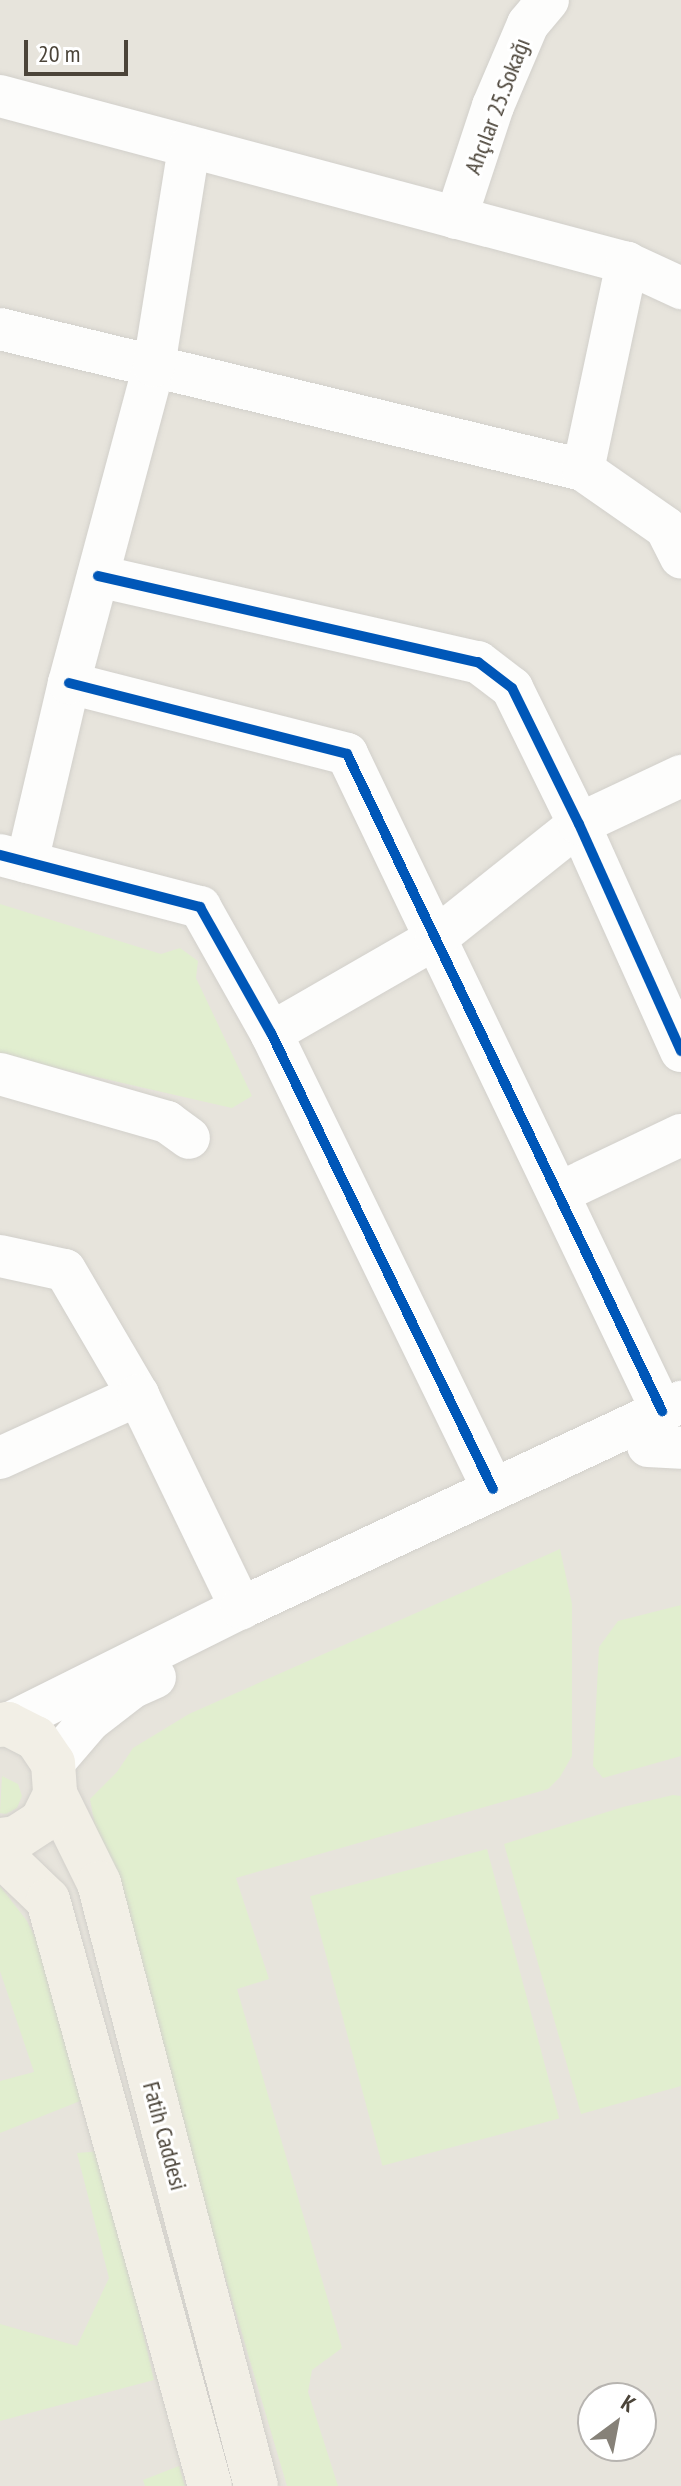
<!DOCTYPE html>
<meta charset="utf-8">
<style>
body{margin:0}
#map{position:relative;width:681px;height:2486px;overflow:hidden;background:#f4f2ee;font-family:"PT Sans Narrow",sans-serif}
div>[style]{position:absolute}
.residential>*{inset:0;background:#e7e4dc}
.green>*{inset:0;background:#e1eecf;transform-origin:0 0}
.roads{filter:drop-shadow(0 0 2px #d2d0cb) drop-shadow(0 0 2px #d2d0cb)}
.minor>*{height:42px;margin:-21px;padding:0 21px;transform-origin:21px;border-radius:21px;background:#fdfdfc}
.major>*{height:44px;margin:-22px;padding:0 22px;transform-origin:22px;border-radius:22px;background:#f2efe6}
.cycleway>*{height:10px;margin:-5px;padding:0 5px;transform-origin:5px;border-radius:5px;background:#0057b8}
span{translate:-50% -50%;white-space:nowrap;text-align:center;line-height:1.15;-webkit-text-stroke:6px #fff;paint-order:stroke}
.street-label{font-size:24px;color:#4b4439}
.north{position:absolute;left:577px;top:2382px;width:80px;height:80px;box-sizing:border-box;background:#fff;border:2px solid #b7b4b0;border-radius:50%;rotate:32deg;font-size:22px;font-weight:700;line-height:32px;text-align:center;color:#4b4439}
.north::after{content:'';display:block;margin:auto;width:28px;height:36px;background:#868178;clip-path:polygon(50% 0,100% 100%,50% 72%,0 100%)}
.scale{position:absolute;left:24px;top:40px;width:104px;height:36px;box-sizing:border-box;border:4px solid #4b4439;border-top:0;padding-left:10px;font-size:24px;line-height:28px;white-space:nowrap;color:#4b4439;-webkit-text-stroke:6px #fff;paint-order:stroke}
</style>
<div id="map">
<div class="residential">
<i style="clip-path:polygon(evenodd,0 0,681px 0,681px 2486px,0 2486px,0 0,593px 2398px,641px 2398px,641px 2446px,593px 2446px,593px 2398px)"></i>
</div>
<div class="green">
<i style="clip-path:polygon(0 904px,161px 954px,180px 948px,198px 961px,196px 978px,252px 1096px,232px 1108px,0 1055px)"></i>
<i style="clip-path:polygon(560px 1549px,572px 1604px,572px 1756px,560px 1777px,548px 1789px,236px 1878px,269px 1979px,237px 1989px,342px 2348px,312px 2370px,308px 2392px,338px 2486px,287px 2486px,99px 1850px,90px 1799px,117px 1772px,133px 1748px,189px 1714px)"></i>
<i style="clip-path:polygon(681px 1605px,681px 1756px,603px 1778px,593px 1766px,599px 1647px,618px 1621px)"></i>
<i style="clip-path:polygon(2px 1776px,18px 1784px,22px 1796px,17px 1808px,6px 1814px,0 1813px)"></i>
<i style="clip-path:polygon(673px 1795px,681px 1796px,681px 2086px,581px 2114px,504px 1844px,623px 1807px)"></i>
<i style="left:487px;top:1849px;width:279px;height:183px;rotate:75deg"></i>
<i style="clip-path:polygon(0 1886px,27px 1921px,57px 1981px,85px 2099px,0 2133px,0 2081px,34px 2072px,0 1971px)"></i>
<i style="clip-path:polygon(102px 2151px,154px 2380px,0 2421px,0 2324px,77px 2346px,109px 2278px,77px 2153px)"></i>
<i style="clip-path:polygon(179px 2466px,185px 2486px,145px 2486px,143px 2480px)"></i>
</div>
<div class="roads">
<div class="minor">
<i style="left:0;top:96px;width:649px;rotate:14.91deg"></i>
<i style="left:627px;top:263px;width:60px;rotate:24.8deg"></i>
<i style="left:456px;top:218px;width:118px;rotate:-71.7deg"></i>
<i style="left:493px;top:106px;width:89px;rotate:-66.9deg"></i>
<i style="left:528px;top:24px;width:31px;rotate:-50deg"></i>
<i style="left:0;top:329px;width:600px;rotate:13.6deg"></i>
<i style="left:583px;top:470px;width:101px;rotate:34.9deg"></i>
<i style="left:666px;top:528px;width:33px;rotate:63deg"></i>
<i style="left:583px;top:470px;width:212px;rotate:-78deg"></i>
<i style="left:98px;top:576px;width:390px;rotate:12.8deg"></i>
<i style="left:478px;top:662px;width:43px;rotate:37.4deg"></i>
<i style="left:512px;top:688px;width:152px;rotate:63.8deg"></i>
<i style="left:579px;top:824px;width:249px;rotate:65.8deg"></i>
<i style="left:69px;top:683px;width:287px;rotate:14.3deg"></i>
<i style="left:347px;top:754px;width:729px;rotate:64.38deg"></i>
<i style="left:0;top:855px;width:207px;rotate:14.6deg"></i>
<i style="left:200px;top:907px;width:145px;rotate:60.6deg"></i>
<i style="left:271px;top:1033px;width:507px;rotate:64.04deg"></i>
<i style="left:27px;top:862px;width:184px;rotate:-76.8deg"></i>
<i style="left:69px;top:683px;width:328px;rotate:-75deg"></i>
<i style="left:154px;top:366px;width:222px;rotate:-80.9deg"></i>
<i style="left:271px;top:1033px;width:190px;rotate:-29.9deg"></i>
<i style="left:436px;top:938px;width:183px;rotate:-38.6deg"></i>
<i style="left:579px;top:824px;width:113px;rotate:-25.2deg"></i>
<i style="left:0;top:1074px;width:174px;rotate:16deg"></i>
<i style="left:167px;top:1122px;width:27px;rotate:36deg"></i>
<i style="left:559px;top:1193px;width:135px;rotate:-25.4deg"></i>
<i style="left:0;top:1256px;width:66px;rotate:12.2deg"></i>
<i style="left:65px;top:1270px;width:145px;rotate:59.7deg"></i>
<i style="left:648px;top:1446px;width:33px;rotate:3deg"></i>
<i style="left:0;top:1458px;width:152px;rotate:-24.5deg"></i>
<i style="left:138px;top:1395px;width:237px;rotate:64.2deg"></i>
<i style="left:8px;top:1724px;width:260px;rotate:-26.5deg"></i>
<i style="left:241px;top:1608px;width:486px;rotate:-25.1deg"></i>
<i style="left:53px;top:1763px;width:55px;rotate:-49.4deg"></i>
<i style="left:89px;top:1721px;width:56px;rotate:-37.7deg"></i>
<i style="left:133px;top:1687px;width:24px;rotate:-24deg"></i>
</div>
<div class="major">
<i style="left:0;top:1725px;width:8px;rotate:-7deg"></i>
<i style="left:8px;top:1724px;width:31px;rotate:27deg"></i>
<i style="left:36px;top:1738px;width:30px;rotate:56deg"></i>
<i style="left:53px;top:1763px;width:31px;rotate:86deg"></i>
<i style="left:55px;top:1794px;width:99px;rotate:63.7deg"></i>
<i style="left:99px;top:1883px;width:623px;rotate:75.41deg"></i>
<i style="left:0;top:1840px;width:16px;rotate:-7deg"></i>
<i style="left:16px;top:1838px;width:31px;rotate:-33deg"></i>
<i style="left:42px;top:1821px;width:30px;rotate:-64deg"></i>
<i style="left:0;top:1854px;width:66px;rotate:43.8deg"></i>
<i style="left:48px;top:1900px;width:608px;rotate:74.55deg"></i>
</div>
</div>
<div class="cycleway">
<i style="left:98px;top:576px;width:390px;rotate:12.8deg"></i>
<i style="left:478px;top:662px;width:43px;rotate:37.4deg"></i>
<i style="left:512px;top:688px;width:152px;rotate:63.8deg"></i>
<i style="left:579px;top:824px;width:249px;rotate:65.8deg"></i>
<i style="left:69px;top:683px;width:287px;rotate:14.3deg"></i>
<i style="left:347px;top:754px;width:729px;rotate:64.38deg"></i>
<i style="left:0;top:855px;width:207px;rotate:14.6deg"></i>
<i style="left:200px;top:907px;width:145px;rotate:60.6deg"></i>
<i style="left:271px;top:1033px;width:507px;rotate:64.04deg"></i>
</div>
<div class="street-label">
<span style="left:497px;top:106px;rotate:-69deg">Ahçılar 25.Sokağı</span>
<span style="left:165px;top:2136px;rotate:75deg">Fatih Caddesi</span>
</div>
<div class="north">K</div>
<div class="scale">20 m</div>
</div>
